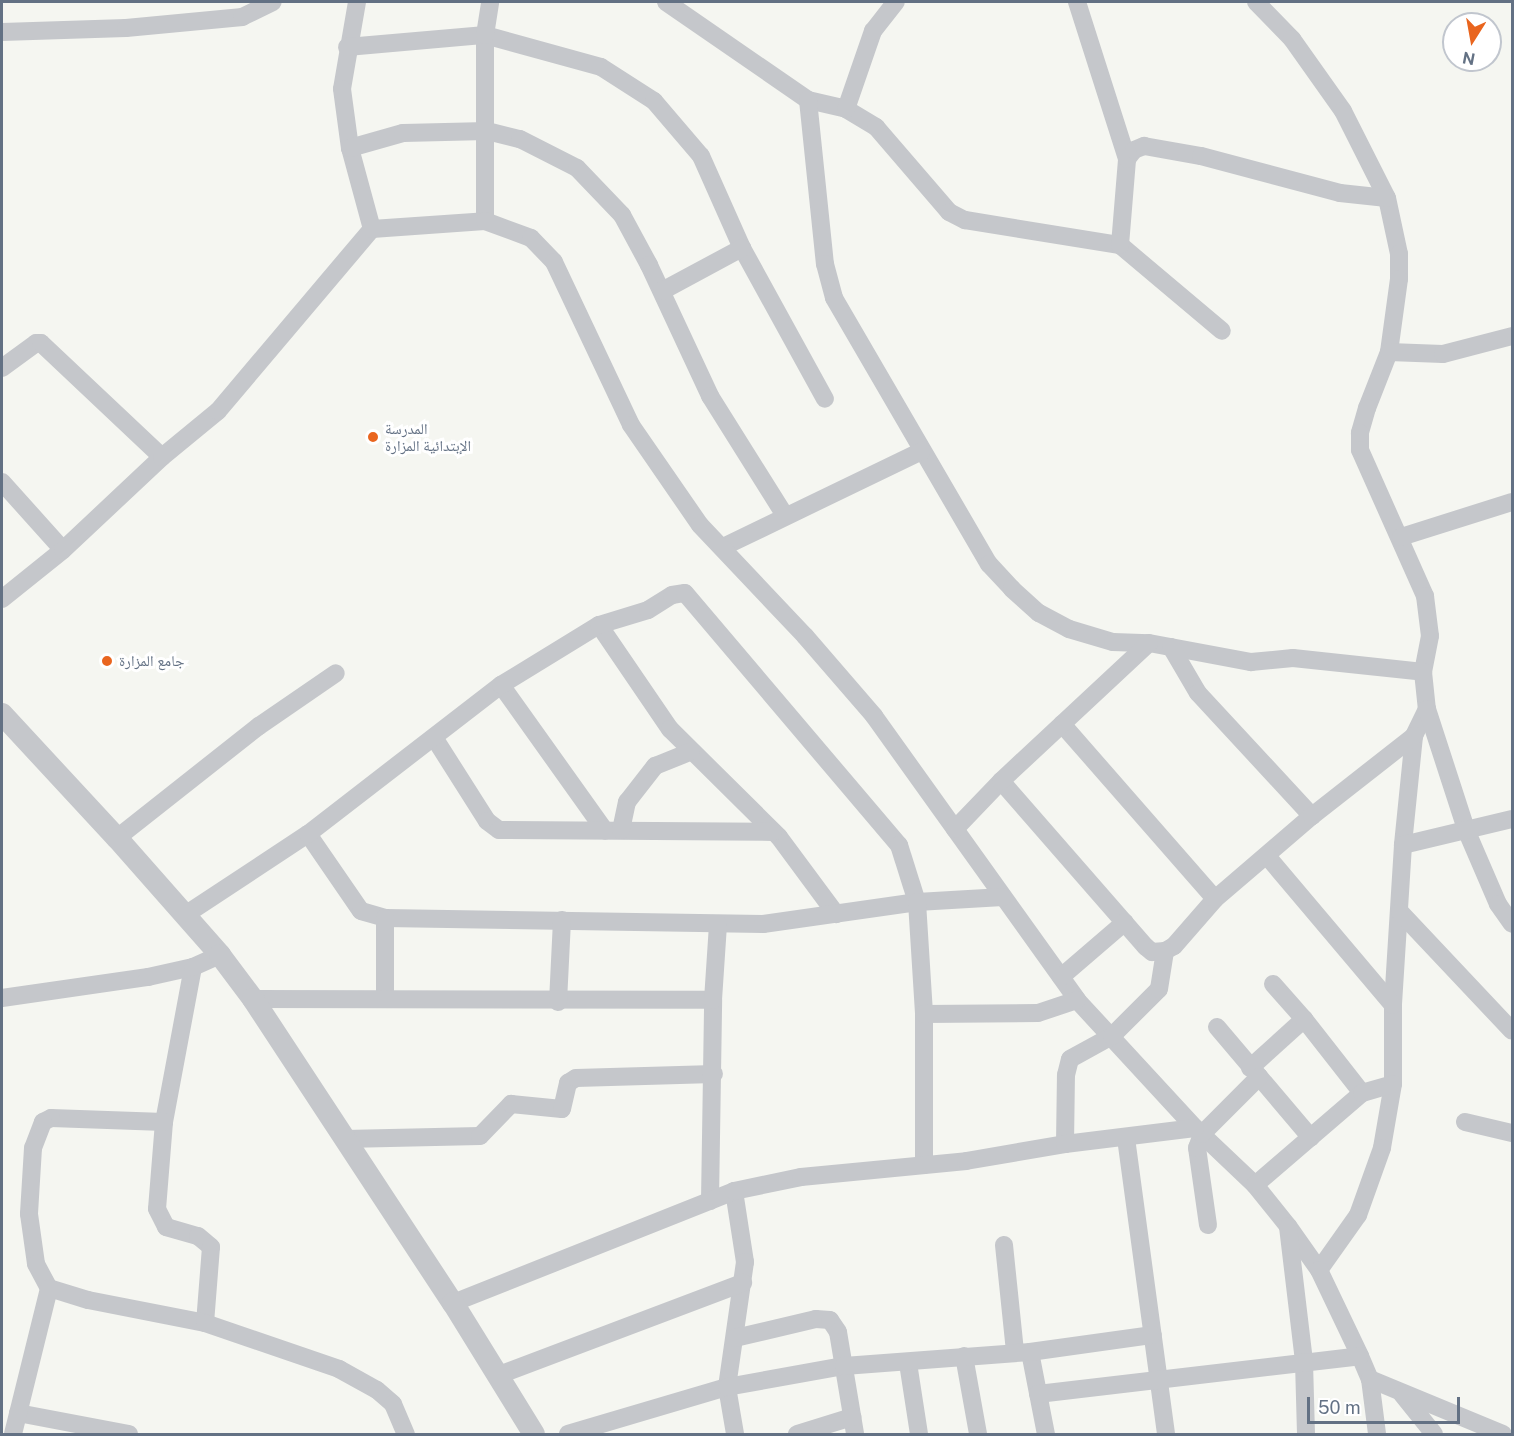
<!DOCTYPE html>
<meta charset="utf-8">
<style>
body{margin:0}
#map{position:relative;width:1514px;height:1436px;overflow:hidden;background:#f5f6f1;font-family:"Public Sans","Noto Naskh Arabic",sans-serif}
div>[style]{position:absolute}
.minor>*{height:18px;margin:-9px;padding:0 9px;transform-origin:9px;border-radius:9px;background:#c5c7cb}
.tertiary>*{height:22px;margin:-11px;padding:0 11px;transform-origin:11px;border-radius:11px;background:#c5c7cb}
.dots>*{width:16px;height:16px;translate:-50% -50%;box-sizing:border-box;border:3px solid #fff;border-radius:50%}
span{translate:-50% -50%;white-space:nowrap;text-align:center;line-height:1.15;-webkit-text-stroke:6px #fff;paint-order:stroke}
.poi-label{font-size:15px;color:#637184}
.left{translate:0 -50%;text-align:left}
.frame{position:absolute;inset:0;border:3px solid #637184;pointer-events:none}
.north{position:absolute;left:1442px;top:12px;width:60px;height:60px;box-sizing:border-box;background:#fff;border:2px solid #c1c6ce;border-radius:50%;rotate:191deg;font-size:16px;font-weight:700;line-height:24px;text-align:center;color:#637184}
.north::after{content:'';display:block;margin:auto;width:21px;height:27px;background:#e9651e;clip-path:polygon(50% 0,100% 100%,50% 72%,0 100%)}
.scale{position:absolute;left:1307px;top:1397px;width:153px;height:27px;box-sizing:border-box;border:3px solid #637184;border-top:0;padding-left:8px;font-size:18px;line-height:21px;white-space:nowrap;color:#637184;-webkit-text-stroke:4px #fff;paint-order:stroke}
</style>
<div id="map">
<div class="minor">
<i style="left:357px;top:2px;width:88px;rotate:99.8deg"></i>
<i style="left:342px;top:89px;width:60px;rotate:82.3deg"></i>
<i style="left:350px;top:148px;width:84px;rotate:74.8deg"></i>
<i style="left:666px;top:2px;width:173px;rotate:34.6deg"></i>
<i style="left:808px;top:100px;width:39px;rotate:13deg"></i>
<i style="left:846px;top:109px;width:35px;rotate:31deg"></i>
<i style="left:876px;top:127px;width:112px;rotate:49.3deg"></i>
<i style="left:949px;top:212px;width:18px;rotate:27deg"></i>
<i style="left:965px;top:220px;width:157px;rotate:9.2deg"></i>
<i style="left:1120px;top:245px;width:133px;rotate:40.1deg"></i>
<i style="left:1077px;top:2px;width:165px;rotate:72.3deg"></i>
<i style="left:1256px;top:2px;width:52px;rotate:45.8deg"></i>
<i style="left:1292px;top:39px;width:88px;rotate:54.7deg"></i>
<i style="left:1343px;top:111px;width:97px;rotate:63.2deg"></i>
<i style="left:1387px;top:198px;width:57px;rotate:77.9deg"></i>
<i style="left:1399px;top:254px;width:25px;rotate:90deg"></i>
<i style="left:1399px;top:279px;width:74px;rotate:97.8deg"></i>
<i style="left:1389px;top:352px;width:60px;rotate:111.4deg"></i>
<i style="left:1367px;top:408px;width:26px;rotate:106deg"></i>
<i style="left:1360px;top:433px;width:17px;rotate:90deg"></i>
<i style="left:1360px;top:450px;width:160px;rotate:66deg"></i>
<i style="left:1425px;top:596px;width:40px;rotate:82.9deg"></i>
<i style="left:1430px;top:636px;width:37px;rotate:101deg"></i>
<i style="left:1423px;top:672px;width:37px;rotate:84deg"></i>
<i style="left:1427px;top:709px;width:30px;rotate:116deg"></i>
<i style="left:1414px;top:736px;width:110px;rotate:95.8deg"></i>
<i style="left:1403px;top:845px;width:160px;rotate:93.6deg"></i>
<i style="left:1393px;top:1005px;width:79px;rotate:90deg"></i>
<i style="left:1393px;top:1084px;width:65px;rotate:99.8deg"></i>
<i style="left:1382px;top:1148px;width:71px;rotate:109.7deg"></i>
<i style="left:1358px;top:1215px;width:67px;rotate:125.3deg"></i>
<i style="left:2px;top:32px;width:124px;rotate:-1.8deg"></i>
<i style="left:126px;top:28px;width:117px;rotate:-5.4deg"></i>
<i style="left:242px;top:17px;width:34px;rotate:-26deg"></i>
<i style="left:347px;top:47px;width:139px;rotate:-5deg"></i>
<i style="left:485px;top:35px;width:120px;rotate:15.4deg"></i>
<i style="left:601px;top:67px;width:63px;rotate:32.7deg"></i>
<i style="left:654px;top:101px;width:72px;rotate:49.5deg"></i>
<i style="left:701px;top:156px;width:101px;rotate:66deg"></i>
<i style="left:742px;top:248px;width:172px;rotate:61.2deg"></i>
<i style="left:808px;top:100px;width:165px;rotate:84.1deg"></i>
<i style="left:825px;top:264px;width:35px;rotate:75deg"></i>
<i style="left:834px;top:298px;width:308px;rotate:59.8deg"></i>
<i style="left:989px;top:564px;width:34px;rotate:47deg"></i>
<i style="left:1012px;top:589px;width:36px;rotate:42deg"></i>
<i style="left:1039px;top:613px;width:34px;rotate:28deg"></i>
<i style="left:1069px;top:629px;width:46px;rotate:16.5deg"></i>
<i style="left:1113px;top:642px;width:36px;rotate:2deg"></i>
<i style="left:1149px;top:643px;width:104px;rotate:10.6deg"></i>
<i style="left:1251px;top:662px;width:42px;rotate:-5.4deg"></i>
<i style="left:1293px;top:658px;width:131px;rotate:6.1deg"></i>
<i style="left:846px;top:109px;width:83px;rotate:-70.9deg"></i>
<i style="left:873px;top:31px;width:37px;rotate:-52deg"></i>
<i style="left:350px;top:148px;width:55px;rotate:-15.8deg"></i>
<i style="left:403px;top:133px;width:84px;rotate:-1.4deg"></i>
<i style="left:487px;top:131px;width:34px;rotate:14deg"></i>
<i style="left:520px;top:139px;width:64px;rotate:27deg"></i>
<i style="left:577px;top:168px;width:65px;rotate:46.2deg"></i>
<i style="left:622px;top:215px;width:57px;rotate:61.6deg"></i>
<i style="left:649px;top:265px;width:145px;rotate:65deg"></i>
<i style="left:710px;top:396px;width:139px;rotate:57.9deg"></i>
<i style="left:485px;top:221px;width:186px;rotate:-90deg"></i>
<i style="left:485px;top:35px;width:33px;rotate:-81deg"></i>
<i style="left:1120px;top:245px;width:86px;rotate:-85.3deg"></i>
<i style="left:1127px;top:159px;width:11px;rotate:-52deg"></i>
<i style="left:1134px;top:150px;width:11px;rotate:-22deg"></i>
<i style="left:1144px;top:146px;width:58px;rotate:10deg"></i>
<i style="left:1201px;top:156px;width:144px;rotate:14.9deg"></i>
<i style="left:1340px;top:193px;width:47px;rotate:6.1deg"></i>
<i style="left:662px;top:291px;width:91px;rotate:-28.3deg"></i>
<i style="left:1389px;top:352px;width:54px;rotate:2.1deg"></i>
<i style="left:1443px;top:354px;width:71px;rotate:-14.6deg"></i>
<i style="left:2px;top:368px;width:42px;rotate:-36.3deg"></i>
<i style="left:36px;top:343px;width:5px"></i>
<i style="left:41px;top:343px;width:166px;rotate:43.3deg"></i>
<i style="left:2px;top:482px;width:91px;rotate:48.1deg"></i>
<i style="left:1401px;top:537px;width:116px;rotate:-17.5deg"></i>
<i style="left:723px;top:547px;width:221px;rotate:-25.8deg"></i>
<i style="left:2px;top:599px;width:78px;rotate:-38.8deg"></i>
<i style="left:63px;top:550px;width:136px;rotate:-43.2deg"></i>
<i style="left:162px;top:457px;width:72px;rotate:-39.4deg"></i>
<i style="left:218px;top:411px;width:238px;rotate:-49.8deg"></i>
<i style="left:372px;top:229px;width:113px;rotate:-4deg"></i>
<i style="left:485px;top:221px;width:49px;rotate:20.3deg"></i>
<i style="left:531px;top:238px;width:33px;rotate:46deg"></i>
<i style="left:554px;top:262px;width:180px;rotate:64.7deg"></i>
<i style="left:631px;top:425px;width:121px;rotate:55.4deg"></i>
<i style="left:700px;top:525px;width:153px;rotate:46.6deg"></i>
<i style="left:805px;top:636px;width:106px;rotate:49.2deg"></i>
<i style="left:874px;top:716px;width:349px;rotate:54.4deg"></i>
<i style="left:1077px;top:1000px;width:174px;rotate:47.3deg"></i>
<i style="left:1195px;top:1128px;width:83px;rotate:43.5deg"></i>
<i style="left:1255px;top:1185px;width:53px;rotate:51.2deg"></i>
<i style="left:1288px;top:1226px;width:54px;rotate:54.8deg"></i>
<i style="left:1319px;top:1270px;width:95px;rotate:64.5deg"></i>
<i style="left:1360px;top:1356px;width:25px;rotate:67deg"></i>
<i style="left:1370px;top:1379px;width:55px;rotate:82.7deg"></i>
<i style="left:599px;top:625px;width:126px;rotate:55.7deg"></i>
<i style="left:670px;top:729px;width:153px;rotate:44.7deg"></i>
<i style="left:779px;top:837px;width:96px;rotate:53.5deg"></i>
<i style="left:1171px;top:647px;width:53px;rotate:59.6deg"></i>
<i style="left:1198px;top:693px;width:168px;rotate:47.2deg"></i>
<i style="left:501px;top:685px;width:179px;rotate:54.5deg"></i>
<i style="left:1427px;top:709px;width:129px;rotate:72deg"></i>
<i style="left:1467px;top:832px;width:78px;rotate:66.7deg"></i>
<i style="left:1498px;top:904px;width:24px;rotate:55deg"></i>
<i style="left:1062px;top:724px;width:232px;rotate:48.8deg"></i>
<i style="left:435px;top:739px;width:97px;rotate:57.6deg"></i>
<i style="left:487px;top:821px;width:15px;rotate:37deg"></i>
<i style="left:499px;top:830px;width:274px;rotate:0.4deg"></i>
<i style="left:1001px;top:781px;width:220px;rotate:48.9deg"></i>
<i style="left:1146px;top:947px;width:8px;rotate:40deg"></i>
<i style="left:1152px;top:952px;width:13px;rotate:-4deg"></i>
<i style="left:1165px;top:951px;width:10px;rotate:-29deg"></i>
<i style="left:1174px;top:946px;width:62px;rotate:-48.9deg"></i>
<i style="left:1215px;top:899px;width:128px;rotate:-40.6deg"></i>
<i style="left:1312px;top:816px;width:130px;rotate:-38.1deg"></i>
<i style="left:955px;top:829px;width:66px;rotate:-46.2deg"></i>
<i style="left:1001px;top:781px;width:202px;rotate:-43deg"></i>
<i style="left:621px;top:830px;width:29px;rotate:-78deg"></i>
<i style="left:627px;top:802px;width:46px;rotate:-52.1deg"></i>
<i style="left:655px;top:766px;width:38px;rotate:-22deg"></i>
<i style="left:308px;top:834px;width:93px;rotate:55.5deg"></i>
<i style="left:361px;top:911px;width:25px;rotate:16deg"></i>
<i style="left:385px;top:918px;width:378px;rotate:0.9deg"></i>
<i style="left:763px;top:924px;width:156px;rotate:-8.1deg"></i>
<i style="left:917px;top:902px;width:86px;rotate:-3.3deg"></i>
<i style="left:117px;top:838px;width:181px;rotate:-38.3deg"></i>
<i style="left:259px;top:726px;width:93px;rotate:-34.5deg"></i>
<i style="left:1403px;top:845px;width:112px;rotate:-13.4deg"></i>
<i style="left:1267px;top:856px;width:195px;rotate:49.8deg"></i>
<i style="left:1400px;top:912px;width:163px;rotate:46.7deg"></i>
<i style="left:185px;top:915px;width:147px;rotate:-33.4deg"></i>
<i style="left:308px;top:834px;width:244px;rotate:-37.7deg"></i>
<i style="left:501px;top:685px;width:115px;rotate:-31.5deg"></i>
<i style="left:599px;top:625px;width:51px;rotate:-17deg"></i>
<i style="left:648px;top:610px;width:28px;rotate:-32deg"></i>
<i style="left:672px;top:595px;width:13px;rotate:-9deg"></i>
<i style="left:685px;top:593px;width:331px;rotate:49.7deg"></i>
<i style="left:899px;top:845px;width:60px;rotate:72.5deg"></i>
<i style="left:917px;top:902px;width:112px;rotate:86.4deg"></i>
<i style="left:924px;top:1014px;width:151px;rotate:90deg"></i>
<i style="left:193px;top:967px;width:158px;rotate:100.6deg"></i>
<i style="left:164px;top:1122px;width:87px;rotate:94.6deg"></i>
<i style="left:157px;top:1209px;width:20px;rotate:63deg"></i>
<i style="left:166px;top:1227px;width:33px;rotate:16deg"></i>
<i style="left:198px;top:1236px;width:17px;rotate:40deg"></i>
<i style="left:211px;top:1247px;width:76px;rotate:94.5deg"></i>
<i style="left:1061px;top:977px;width:84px;rotate:-40.7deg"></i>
<i style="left:1273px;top:984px;width:47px;rotate:48.5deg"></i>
<i style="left:385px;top:997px;width:79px;rotate:-90deg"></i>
<i style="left:2px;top:998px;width:148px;rotate:-8.2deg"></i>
<i style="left:148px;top:977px;width:46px;rotate:-12.5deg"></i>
<i style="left:193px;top:967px;width:30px;rotate:-24deg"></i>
<i style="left:253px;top:999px;width:460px;rotate:0.1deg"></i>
<i style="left:558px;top:1002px;width:82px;rotate:-87.2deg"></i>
<i style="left:924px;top:1014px;width:114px;rotate:-0.5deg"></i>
<i style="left:1038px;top:1013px;width:41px;rotate:-18.4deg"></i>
<i style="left:1217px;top:1027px;width:145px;rotate:49.7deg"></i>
<i style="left:1250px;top:1068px;width:73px;rotate:-42.2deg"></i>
<i style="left:1304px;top:1019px;width:94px;rotate:51.9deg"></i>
<i style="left:164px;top:1122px;width:113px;rotate:-178deg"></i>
<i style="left:51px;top:1118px;width:9px;rotate:153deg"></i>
<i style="left:43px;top:1122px;width:28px;rotate:111deg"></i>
<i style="left:33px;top:1148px;width:66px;rotate:93.5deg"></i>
<i style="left:29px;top:1214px;width:50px;rotate:82deg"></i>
<i style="left:36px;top:1264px;width:27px;rotate:62deg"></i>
<i style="left:49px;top:1288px;width:41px;rotate:17.1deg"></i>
<i style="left:88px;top:1300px;width:119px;rotate:11.1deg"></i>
<i style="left:205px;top:1323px;width:142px;rotate:18.9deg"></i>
<i style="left:339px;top:1369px;width:43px;rotate:28.9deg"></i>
<i style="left:377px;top:1390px;width:21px;rotate:41deg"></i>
<i style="left:393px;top:1404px;width:33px;rotate:67deg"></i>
<i style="left:1465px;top:1122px;width:48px;rotate:13.2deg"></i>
<i style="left:1126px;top:1138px;width:299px;rotate:82.3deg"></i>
<i style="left:345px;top:1139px;width:135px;rotate:-1.3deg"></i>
<i style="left:480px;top:1136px;width:45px;rotate:-45.9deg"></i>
<i style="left:511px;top:1104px;width:51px;rotate:5.6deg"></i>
<i style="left:562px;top:1109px;width:27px;rotate:-77deg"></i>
<i style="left:568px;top:1083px;width:9px;rotate:-32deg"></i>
<i style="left:576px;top:1078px;width:138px;rotate:-1.7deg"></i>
<i style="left:1065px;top:1144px;width:69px;rotate:-89.2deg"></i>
<i style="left:1066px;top:1075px;width:16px;rotate:-76deg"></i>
<i style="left:1070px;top:1059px;width:48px;rotate:-28.7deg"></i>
<i style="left:1112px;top:1036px;width:66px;rotate:-45deg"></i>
<i style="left:1159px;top:989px;width:38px;rotate:-81deg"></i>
<i style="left:1255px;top:1185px;width:141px;rotate:-40.7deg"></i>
<i style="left:1362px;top:1093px;width:32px;rotate:-16deg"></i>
<i style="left:734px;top:1191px;width:72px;rotate:81.2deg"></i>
<i style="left:745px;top:1262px;width:126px;rotate:98.2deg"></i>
<i style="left:727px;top:1387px;width:48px;rotate:80.3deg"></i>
<i style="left:710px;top:1201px;width:201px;rotate:-89.1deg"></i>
<i style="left:713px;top:1000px;width:76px;rotate:-86.2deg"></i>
<i style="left:1208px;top:1225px;width:78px;rotate:-98.1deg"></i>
<i style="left:1197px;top:1148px;width:15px;rotate:-70deg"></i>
<i style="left:1202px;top:1134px;width:81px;rotate:-45deg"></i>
<i style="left:1288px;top:1227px;width:136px;rotate:83.2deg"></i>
<i style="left:1304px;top:1362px;width:72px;rotate:88.4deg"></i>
<i style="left:1004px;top:1245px;width:108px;rotate:84.1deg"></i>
<i style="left:453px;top:1303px;width:302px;rotate:-21.7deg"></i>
<i style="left:734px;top:1191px;width:68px;rotate:-11.8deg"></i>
<i style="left:801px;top:1177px;width:166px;rotate:-5.5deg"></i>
<i style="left:966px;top:1161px;width:100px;rotate:-9.7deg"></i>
<i style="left:1065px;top:1144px;width:131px;rotate:-7deg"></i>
<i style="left:735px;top:1338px;width:83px;rotate:-13.2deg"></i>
<i style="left:816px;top:1319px;width:14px;rotate:4deg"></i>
<i style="left:830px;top:1320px;width:14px;rotate:56deg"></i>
<i style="left:838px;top:1332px;width:103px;rotate:80.5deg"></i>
<i style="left:1030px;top:1352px;width:84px;rotate:79deg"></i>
<i style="left:964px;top:1356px;width:79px;rotate:79.8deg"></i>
<i style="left:908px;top:1363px;width:72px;rotate:81.2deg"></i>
<i style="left:499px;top:1375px;width:261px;rotate:-20.7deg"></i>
<i style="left:1370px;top:1379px;width:144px;rotate:22.5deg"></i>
<i style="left:1038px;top:1394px;width:324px;rotate:-6.7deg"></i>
<i style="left:1402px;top:1394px;width:51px;rotate:51.3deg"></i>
<i style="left:18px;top:1413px;width:113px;rotate:10.7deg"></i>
<i style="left:13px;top:1434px;width:150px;rotate:-76.1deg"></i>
<i style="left:568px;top:1434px;width:166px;rotate:-16.5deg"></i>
<i style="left:727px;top:1387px;width:119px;rotate:-10.2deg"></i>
<i style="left:844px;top:1366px;width:187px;rotate:-4.3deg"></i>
<i style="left:1030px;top:1352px;width:124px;rotate:-7.9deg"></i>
<i style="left:797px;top:1434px;width:58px;rotate:-17.2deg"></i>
</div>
<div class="tertiary">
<i style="left:2px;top:714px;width:169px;rotate:47.2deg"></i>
<i style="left:117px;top:838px;width:156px;rotate:48.6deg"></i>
<i style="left:220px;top:955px;width:55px;rotate:53.1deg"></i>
<i style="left:253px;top:999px;width:364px;rotate:56.7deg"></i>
<i style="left:453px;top:1303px;width:154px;rotate:58.3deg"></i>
</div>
<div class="dots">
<i style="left:373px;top:437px;background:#e9651e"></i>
<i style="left:107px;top:661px;background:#e9651e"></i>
</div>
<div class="poi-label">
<span class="left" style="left:385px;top:437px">المدرسة<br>الإبتدائية المزارة</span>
<span class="left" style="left:119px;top:661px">جامع المزارة</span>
</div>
<div class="frame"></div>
<div class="north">N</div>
<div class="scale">50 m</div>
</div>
